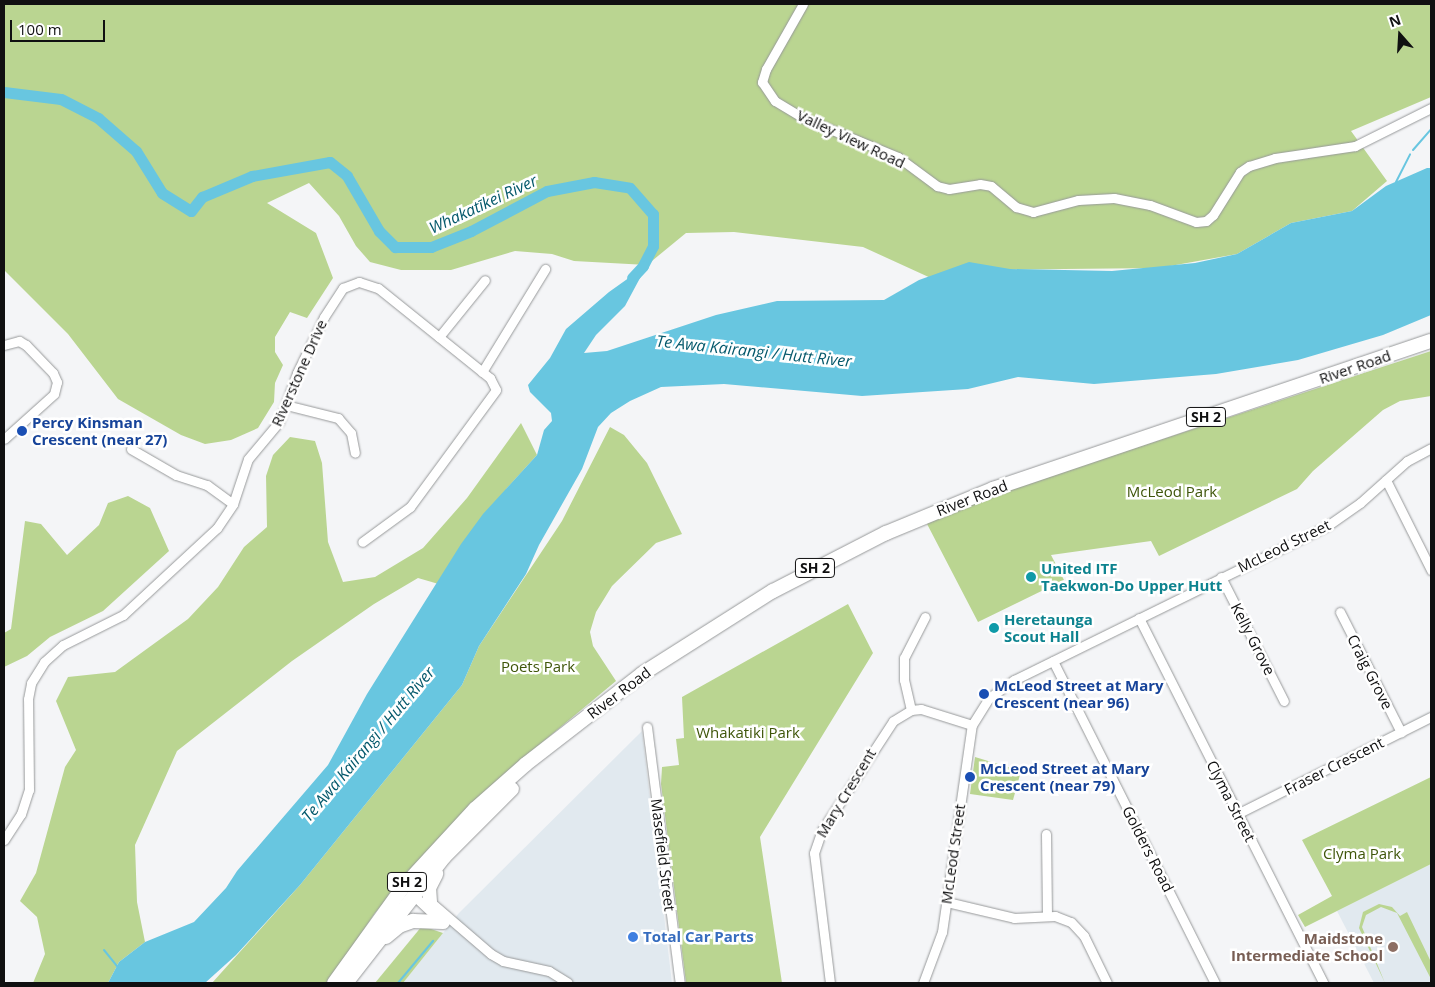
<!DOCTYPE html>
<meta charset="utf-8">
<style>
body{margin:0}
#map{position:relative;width:1435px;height:987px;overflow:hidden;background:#f4f5f7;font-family:"Open Sans",sans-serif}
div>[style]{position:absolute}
.built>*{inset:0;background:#e1e9ef}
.green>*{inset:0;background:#bad591}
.water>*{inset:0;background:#68c6e0}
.stream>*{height:2px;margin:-1px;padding:0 1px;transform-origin:1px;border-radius:1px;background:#68c6e0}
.river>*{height:11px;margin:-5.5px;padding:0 5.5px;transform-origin:5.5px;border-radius:5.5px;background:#68c6e0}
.roads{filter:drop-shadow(0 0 1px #97999a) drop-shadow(0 0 1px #97999a)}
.minor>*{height:9px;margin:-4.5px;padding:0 4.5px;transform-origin:4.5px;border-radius:4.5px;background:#fff}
.highway>*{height:14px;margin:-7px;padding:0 7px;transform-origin:7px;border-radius:7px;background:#fff}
.dots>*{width:14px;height:14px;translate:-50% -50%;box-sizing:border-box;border:2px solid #fff;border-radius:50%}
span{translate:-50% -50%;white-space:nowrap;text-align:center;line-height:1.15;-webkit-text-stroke:5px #fff;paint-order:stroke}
.shield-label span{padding:1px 4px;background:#fff;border:1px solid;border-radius:4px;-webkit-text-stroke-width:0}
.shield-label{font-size:14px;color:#101011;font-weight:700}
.street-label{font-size:15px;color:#101011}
.transit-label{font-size:15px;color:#164399;font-weight:700}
.left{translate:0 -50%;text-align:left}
.park-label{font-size:15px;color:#3e5509}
.culture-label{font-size:15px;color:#0d838f;font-weight:700}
.shop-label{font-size:15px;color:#366cbe;font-weight:700}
.education-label{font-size:15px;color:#785e54;font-weight:700}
.right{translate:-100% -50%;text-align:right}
.water-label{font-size:16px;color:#04586b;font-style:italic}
.frame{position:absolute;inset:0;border:5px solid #101011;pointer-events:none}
.north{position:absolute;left:1375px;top:10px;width:50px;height:50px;-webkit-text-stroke:4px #fff;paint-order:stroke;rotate:341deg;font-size:14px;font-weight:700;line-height:20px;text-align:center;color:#101011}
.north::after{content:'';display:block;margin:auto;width:18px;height:22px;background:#101011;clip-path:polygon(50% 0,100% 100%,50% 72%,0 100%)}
.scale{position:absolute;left:10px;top:20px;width:95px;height:22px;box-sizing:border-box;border:2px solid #101011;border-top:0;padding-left:6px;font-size:15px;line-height:18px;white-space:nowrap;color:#101011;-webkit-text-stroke:4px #fff;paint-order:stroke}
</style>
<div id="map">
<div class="built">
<i style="clip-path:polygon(642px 731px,672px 983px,403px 983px,459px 913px)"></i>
<i style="clip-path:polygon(1431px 864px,1431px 983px,1374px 983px,1337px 911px)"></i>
</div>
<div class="green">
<i style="clip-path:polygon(4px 4px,1431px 4px,1431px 97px,1351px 131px,1387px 181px,1352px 211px,1291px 223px,1237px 254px,1159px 268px,977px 270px,933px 279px,863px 247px,734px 232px,686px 233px,647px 265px,574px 261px,552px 254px,515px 251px,451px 270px,401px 270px,370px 262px,356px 246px,339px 216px,309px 183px,267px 203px,316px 233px,333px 278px,307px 318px,290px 312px,275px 337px,275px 352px,283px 365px,275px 383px,274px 402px,258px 428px,231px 440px,205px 444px,181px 435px,118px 399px,68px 334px,4px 270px)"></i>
<i style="clip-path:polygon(1431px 351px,1431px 396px,1400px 401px,1383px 410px,1313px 471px,1297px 489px,1159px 556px,1151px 541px,1051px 555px,1064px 580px,978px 622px,926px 522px,1004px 491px)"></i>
<i style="clip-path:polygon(521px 423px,537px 455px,507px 488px,442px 585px,418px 578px,374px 604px,292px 661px,177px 751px,135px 845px,137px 902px,145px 942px,119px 962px,108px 983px,33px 983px,45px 954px,37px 917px,20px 901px,36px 873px,65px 767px,76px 750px,56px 701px,68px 677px,115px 672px,188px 619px,218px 587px,244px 547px,267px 527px,266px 476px,273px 455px,290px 437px,315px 441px,322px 463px,328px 542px,343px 582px,375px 577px,423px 548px,467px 498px)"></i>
<i style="clip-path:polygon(610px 427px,624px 435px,647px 463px,682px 534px,656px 543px,612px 586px,596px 612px,590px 632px,593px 646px,616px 681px,509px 770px,423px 856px,375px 913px,328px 983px,212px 983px,300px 885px,462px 685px,479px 646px,562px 521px)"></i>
<i style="clip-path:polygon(128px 496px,150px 508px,169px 551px,103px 611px,50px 637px,27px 656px,4px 667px,4px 633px,11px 629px,25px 521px,41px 524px,67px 555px,99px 525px,108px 503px)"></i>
<i style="clip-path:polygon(848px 604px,873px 653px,760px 837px,782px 983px,686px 983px,661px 784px,662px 767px,679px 765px,676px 739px,684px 738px,682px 697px)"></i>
<i style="clip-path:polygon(975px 757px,1021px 771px,1013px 800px,970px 794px)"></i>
<i style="clip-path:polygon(1431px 777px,1431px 864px,1305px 927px,1298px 915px,1332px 896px,1302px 840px)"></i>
<i style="clip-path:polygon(1379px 904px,1392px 907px,1400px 916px,1407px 912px,1431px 962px,1431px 979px,1397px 913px,1381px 907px,1366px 915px,1362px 927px,1385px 983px,1359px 928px,1363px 912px)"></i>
<i style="clip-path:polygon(422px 926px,443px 933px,403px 983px,375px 983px)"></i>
</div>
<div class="water">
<i style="clip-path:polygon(1427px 168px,1431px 168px,1431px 315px,1383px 335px,1298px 360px,1216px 374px,1094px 384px,1018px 377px,968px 389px,862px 396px,724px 384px,661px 387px,630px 401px,611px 413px,598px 427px,582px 469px,539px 545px,526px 574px,479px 646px,462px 685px,300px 885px,236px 955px,205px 983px,108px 983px,119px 962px,145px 942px,194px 922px,226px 888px,237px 871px,328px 765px,367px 694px,461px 544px,483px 514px,537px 455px,544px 430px,552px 421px,551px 413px,530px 392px,528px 385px,550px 358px,566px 329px,609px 292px,647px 265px,625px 306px,596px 335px,584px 353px,607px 351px,716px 315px,777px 301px,884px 300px,919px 280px,969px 262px,1010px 269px,1112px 271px,1195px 263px,1237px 254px,1291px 223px,1352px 211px,1386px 186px)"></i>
</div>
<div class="stream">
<i style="left:1413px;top:150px;width:28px;rotate:-49deg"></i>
<i style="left:1396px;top:182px;width:31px;rotate:-63deg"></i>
<i style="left:104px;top:950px;width:22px;rotate:51deg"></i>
<i style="left:398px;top:983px;width:55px;rotate:-50.2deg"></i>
</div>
<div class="river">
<i style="left:4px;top:92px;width:57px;rotate:7deg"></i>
<i style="left:61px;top:99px;width:42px;rotate:27.2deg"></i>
<i style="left:98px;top:118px;width:50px;rotate:41deg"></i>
<i style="left:136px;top:151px;width:49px;rotate:58.2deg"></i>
<i style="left:162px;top:193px;width:34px;rotate:32deg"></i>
<i style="left:191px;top:211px;width:18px;rotate:-52deg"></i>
<i style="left:202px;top:197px;width:54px;rotate:-22.8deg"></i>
<i style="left:252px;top:176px;width:79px;rotate:-10.2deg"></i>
<i style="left:330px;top:162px;width:22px;rotate:39deg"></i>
<i style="left:347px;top:176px;width:64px;rotate:59.8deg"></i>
<i style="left:379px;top:231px;width:23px;rotate:45deg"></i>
<i style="left:395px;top:247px;width:36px"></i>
<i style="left:431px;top:247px;width:43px;rotate:-21.8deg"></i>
<i style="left:471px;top:231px;width:86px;rotate:-27.8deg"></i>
<i style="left:547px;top:191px;width:48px;rotate:-10.8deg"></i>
<i style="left:594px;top:182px;width:36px;rotate:9deg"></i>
<i style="left:630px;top:188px;width:35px;rotate:49deg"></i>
<i style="left:653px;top:214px;width:32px;rotate:90deg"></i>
<i style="left:653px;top:246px;width:22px;rotate:117deg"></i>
<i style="left:643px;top:266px;width:16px;rotate:133deg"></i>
</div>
<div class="roads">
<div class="minor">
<i style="left:803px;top:4px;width:75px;rotate:119.6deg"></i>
<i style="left:766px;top:69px;width:14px;rotate:107deg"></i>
<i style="left:762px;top:82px;width:23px;rotate:56deg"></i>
<i style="left:775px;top:101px;width:33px;rotate:31deg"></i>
<i style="left:803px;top:118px;width:103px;rotate:22.3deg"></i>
<i style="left:898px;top:157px;width:49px;rotate:36.6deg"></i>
<i style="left:937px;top:186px;width:12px;rotate:14deg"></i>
<i style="left:949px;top:189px;width:31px;rotate:-9deg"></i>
<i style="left:980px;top:184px;width:11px;rotate:10deg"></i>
<i style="left:991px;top:186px;width:33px;rotate:40deg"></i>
<i style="left:1016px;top:207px;width:18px;rotate:16deg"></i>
<i style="left:1033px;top:212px;width:47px;rotate:-14.9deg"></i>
<i style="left:1078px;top:200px;width:36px;rotate:-3deg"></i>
<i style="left:1114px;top:198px;width:37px;rotate:11deg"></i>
<i style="left:1150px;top:205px;width:49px;rotate:20.3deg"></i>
<i style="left:1196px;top:222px;width:10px;rotate:-6deg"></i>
<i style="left:1206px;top:221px;width:9px;rotate:-41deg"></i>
<i style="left:1213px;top:215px;width:51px;rotate:-57.9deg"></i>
<i style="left:1240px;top:172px;width:11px;rotate:-34deg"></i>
<i style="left:1249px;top:166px;width:27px;rotate:-17deg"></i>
<i style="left:1275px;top:158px;width:81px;rotate:-8.5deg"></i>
<i style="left:1355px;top:146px;width:85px;rotate:-26.6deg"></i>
<i style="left:439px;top:337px;width:73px;rotate:-51.1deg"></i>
<i style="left:4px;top:345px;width:16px;rotate:-15deg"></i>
<i style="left:19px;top:341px;width:8px;rotate:30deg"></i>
<i style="left:26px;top:345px;width:39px;rotate:46deg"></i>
<i style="left:53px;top:373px;width:10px;rotate:66deg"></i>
<i style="left:57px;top:382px;width:12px;rotate:104deg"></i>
<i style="left:54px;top:394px;width:67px;rotate:138deg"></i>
<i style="left:482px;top:372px;width:121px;rotate:-58.5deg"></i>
<i style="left:286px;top:405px;width:54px;rotate:14deg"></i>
<i style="left:338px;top:418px;width:20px;rotate:49deg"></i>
<i style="left:351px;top:433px;width:20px;rotate:79deg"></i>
<i style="left:131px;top:449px;width:52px;rotate:30deg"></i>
<i style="left:176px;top:475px;width:33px;rotate:18deg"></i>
<i style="left:207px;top:485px;width:32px;rotate:36deg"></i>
<i style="left:1386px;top:480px;width:101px;rotate:63.4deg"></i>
<i style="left:1221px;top:577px;width:139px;rotate:63.1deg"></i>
<i style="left:1340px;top:612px;width:135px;rotate:63.1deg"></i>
<i style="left:1139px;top:618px;width:409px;rotate:63.2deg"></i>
<i style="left:1053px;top:661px;width:360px;rotate:63.3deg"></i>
<i style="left:911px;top:710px;width:31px;rotate:-103deg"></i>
<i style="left:904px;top:680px;width:22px;rotate:-90deg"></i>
<i style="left:904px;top:658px;width:46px;rotate:-62.9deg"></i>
<i style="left:647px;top:727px;width:258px;rotate:82.7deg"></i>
<i style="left:1237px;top:814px;width:217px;rotate:-26.6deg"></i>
<i style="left:1046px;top:834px;width:82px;rotate:89.3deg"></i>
<i style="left:4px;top:840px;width:31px;rotate:-57deg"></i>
<i style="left:21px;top:814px;width:25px;rotate:-72deg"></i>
<i style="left:29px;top:790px;width:91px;rotate:-90.6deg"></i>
<i style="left:28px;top:699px;width:16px;rotate:-79deg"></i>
<i style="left:31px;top:683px;width:25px;rotate:-58deg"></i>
<i style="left:44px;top:662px;width:25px;rotate:-42deg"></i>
<i style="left:63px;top:645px;width:67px;rotate:-26.6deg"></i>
<i style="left:123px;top:615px;width:128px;rotate:-42.8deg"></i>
<i style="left:217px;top:528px;width:29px;rotate:-56deg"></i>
<i style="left:233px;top:504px;width:47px;rotate:-71.6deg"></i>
<i style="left:248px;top:459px;width:48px;rotate:-50deg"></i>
<i style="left:279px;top:422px;width:52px;rotate:-69.8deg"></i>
<i style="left:297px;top:373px;width:62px;rotate:-64.3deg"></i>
<i style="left:324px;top:317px;width:35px;rotate:-57deg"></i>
<i style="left:343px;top:288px;width:17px;rotate:-21deg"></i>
<i style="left:359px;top:282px;width:20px;rotate:18deg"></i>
<i style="left:378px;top:288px;width:144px;rotate:38.8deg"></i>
<i style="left:490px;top:378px;width:13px;rotate:63deg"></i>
<i style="left:496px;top:390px;width:145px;rotate:126.3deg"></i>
<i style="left:410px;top:507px;width:59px;rotate:143.9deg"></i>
<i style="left:413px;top:895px;width:38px;rotate:43deg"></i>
<i style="left:427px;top:899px;width:84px;rotate:40.7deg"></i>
<i style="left:491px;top:954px;width:14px;rotate:30deg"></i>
<i style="left:503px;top:961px;width:47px;rotate:12.3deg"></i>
<i style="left:549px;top:971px;width:22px;rotate:32deg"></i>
<i style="left:947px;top:902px;width:69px;rotate:13.4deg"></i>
<i style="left:1014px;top:918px;width:41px;rotate:-2.8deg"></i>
<i style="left:1055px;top:916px;width:17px;rotate:21deg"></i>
<i style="left:1071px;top:922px;width:19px;rotate:47deg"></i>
<i style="left:1084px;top:936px;width:52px;rotate:63.9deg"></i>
<i style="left:830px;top:983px;width:131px;rotate:-97deg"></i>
<i style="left:814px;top:853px;width:24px;rotate:-71deg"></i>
<i style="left:822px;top:830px;width:130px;rotate:-56.9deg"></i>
<i style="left:893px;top:721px;width:21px;rotate:-31deg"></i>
<i style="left:911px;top:710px;width:10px;rotate:-6deg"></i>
<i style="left:921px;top:709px;width:53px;rotate:17.4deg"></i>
<i style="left:923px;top:983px;width:54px;rotate:-69.6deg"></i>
<i style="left:942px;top:932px;width:209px;rotate:-81.8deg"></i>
<i style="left:972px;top:725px;width:32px;rotate:-58deg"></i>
<i style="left:989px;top:698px;width:31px;rotate:-36deg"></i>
<i style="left:1014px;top:680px;width:349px;rotate:-26.2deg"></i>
<i style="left:1327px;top:526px;width:40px;rotate:-34.9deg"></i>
<i style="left:1360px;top:503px;width:63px;rotate:-41.8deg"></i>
<i style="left:1407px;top:461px;width:27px;rotate:-28deg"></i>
</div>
<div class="highway">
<i style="left:430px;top:902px;width:14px;rotate:-94deg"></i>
<i style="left:429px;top:888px;width:16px;rotate:-63deg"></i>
<i style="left:386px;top:937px;width:17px;rotate:-40deg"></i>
<i style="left:399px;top:926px;width:15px;rotate:-20deg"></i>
<i style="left:413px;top:921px;width:30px;rotate:2deg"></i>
<i style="left:334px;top:983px;width:120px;rotate:-54.2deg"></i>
<i style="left:404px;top:886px;width:105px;rotate:-47.3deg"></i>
<i style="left:475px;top:809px;width:68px;rotate:-41.4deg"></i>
<i style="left:526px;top:764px;width:147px;rotate:-37.8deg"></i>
<i style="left:642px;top:674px;width:155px;rotate:-32.4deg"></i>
<i style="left:773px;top:591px;width:127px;rotate:-27.2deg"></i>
<i style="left:886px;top:533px;width:116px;rotate:-22.4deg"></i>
<i style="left:993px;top:489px;width:462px;rotate:-18.7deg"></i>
<i style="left:346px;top:983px;width:160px;rotate:-52.1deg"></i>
<i style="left:444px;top:857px;width:96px;rotate:-45deg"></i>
</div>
</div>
<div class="dots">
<i style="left:22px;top:431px;background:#1a4fb4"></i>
<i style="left:1031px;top:577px;background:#0f9aa8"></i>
<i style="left:994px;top:628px;background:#0f9aa8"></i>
<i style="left:984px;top:694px;background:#1a4fb4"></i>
<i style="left:970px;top:777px;background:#1a4fb4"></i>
<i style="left:633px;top:937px;background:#3f7fe0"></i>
<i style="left:1393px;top:947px;background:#8d6e63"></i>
</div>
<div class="shield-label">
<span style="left:1206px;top:417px">SH 2</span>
<span style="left:815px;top:568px">SH 2</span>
<span style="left:407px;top:882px">SH 2</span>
</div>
<div class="street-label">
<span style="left:851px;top:139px;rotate:25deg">Valley View Road</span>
<span style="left:1355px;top:367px;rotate:-19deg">River Road</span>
<span style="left:299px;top:373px;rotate:-66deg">Riverstone Drive</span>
<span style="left:972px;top:498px;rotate:-21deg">River Road</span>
<span style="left:1284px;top:546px;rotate:-26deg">McLeod Street</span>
<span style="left:1253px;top:639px;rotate:63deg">Kelly Grove</span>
<span style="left:1370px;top:672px;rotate:63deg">Craig Grove</span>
<span style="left:619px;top:693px;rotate:-37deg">River Road</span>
<span style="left:1334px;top:766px;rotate:-27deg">Fraser Crescent</span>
<span style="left:846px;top:793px;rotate:-59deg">Mary Crescent</span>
<span style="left:1231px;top:801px;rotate:63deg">Clyma Street</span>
<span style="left:1148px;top:849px;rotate:63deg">Golders Road</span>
<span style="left:953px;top:854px;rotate:-82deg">McLeod Street</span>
<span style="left:663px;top:855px;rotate:83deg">Masefield Street</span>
</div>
<div class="transit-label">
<span class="left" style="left:32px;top:431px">Percy Kinsman<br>Crescent (near 27)</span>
<span class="left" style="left:994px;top:694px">McLeod Street at Mary<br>Crescent (near 96)</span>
<span class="left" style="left:980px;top:777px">McLeod Street at Mary<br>Crescent (near 79)</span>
</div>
<div class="park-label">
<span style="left:1172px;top:492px">McLeod Park</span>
<span style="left:538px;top:667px">Poets Park</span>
<span style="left:748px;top:733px">Whakatiki Park</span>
<span style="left:1362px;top:854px">Clyma Park</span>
</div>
<div class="culture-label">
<span class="left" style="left:1041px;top:577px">United ITF<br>Taekwon-Do Upper Hutt</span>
<span class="left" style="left:1004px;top:628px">Heretaunga<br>Scout Hall</span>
</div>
<div class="shop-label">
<span class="left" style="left:643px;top:937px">Total Car Parts</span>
</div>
<div class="education-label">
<span class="right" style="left:1383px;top:947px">Maidstone<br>Intermediate School</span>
</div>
<div class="water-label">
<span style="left:483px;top:204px;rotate:-25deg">Whakatīkei River</span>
<span style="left:754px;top:351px;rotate:6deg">Te Awa Kairangi / Hutt River</span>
<span style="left:368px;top:744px;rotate:-50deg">Te Awa Kairangi / Hutt River</span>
</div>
<div class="frame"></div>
<div class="north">N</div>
<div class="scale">100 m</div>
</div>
